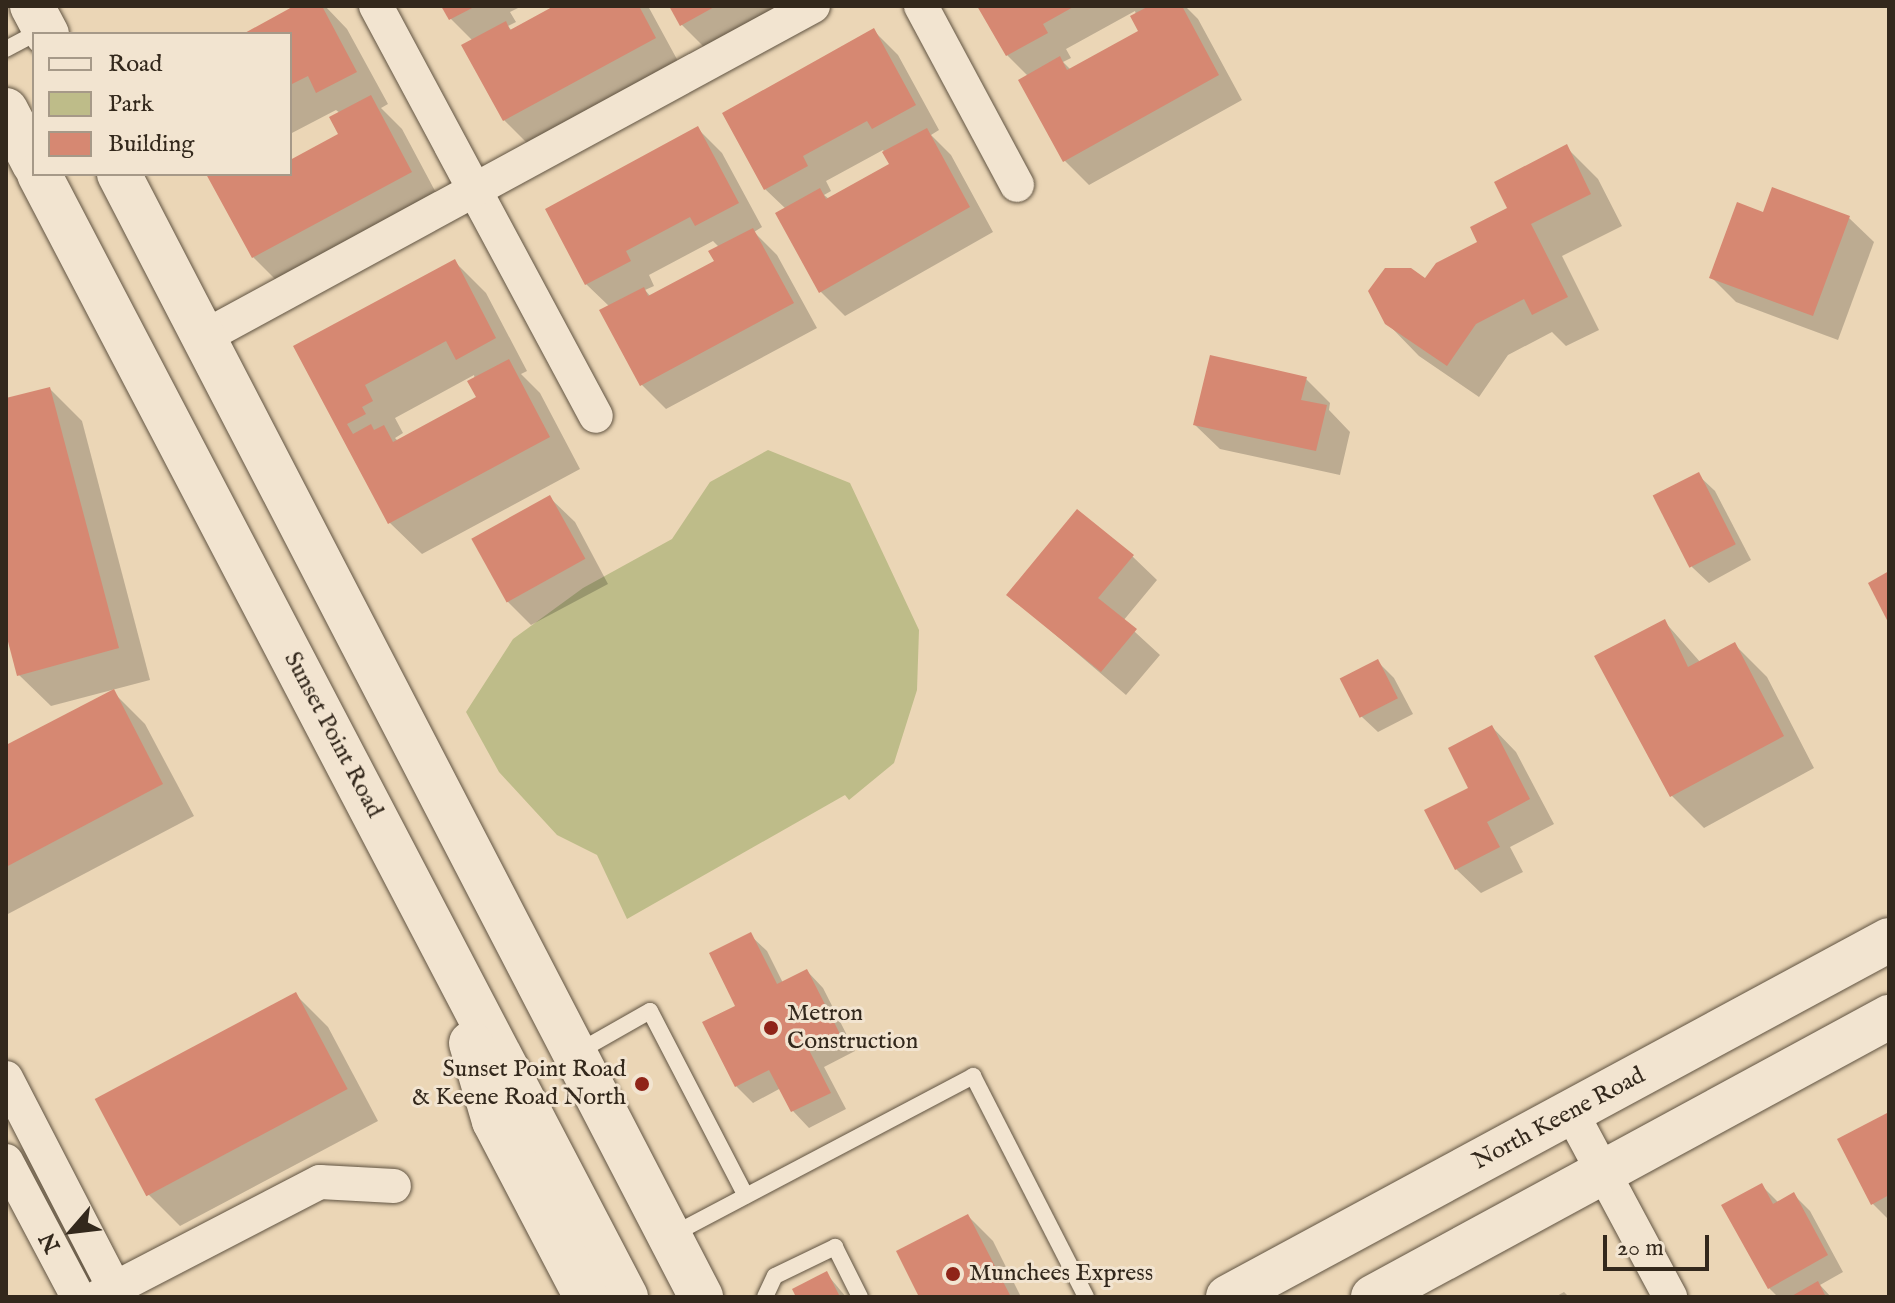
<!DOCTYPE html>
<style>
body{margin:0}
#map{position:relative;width:1895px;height:1303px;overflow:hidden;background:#ebd6b6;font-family:"IM FELL English",serif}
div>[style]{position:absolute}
.green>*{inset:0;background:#bebc89}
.shadow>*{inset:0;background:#0003}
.building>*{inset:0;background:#d68872;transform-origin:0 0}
.roads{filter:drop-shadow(0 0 2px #615442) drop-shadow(0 0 2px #615442)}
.lane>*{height:16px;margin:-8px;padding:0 8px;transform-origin:8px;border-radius:8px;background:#f2e4d0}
.street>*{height:34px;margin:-17px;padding:0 17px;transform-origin:17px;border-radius:17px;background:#f2e4d0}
.secondary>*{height:44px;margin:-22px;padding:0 22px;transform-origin:22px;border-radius:22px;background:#f2e4d0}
.dots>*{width:22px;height:22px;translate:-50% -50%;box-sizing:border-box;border:4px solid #f2e4d0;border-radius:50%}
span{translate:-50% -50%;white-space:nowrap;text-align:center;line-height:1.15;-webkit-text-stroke:6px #f2e4d0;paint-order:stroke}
.street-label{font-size:24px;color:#33281c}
.poi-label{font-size:24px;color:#33281c}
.left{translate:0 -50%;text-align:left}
.right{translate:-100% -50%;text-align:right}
.frame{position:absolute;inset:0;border:8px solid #33281c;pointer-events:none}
.legend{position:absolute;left:32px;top:32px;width:260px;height:144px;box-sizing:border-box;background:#f2e4d0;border:2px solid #a69988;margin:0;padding:10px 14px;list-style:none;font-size:24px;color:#33281c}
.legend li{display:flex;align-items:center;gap:16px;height:40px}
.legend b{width:40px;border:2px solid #a69988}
.north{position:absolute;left:32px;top:1191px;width:80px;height:80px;-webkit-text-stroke:6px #f2e4d0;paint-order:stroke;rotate:242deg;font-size:22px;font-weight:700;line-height:32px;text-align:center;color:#33281c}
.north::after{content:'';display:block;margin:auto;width:28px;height:36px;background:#33281c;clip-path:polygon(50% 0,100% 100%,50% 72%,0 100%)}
.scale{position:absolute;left:1603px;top:1235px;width:106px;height:36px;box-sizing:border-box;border:4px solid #33281c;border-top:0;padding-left:10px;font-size:24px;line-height:28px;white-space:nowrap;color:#33281c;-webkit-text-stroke:6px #f2e4d0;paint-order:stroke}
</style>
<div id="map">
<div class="green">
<i style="clip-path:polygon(768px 450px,850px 483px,919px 630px,917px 690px,894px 763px,849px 800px,845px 795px,627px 919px,597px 855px,557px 835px,499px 772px,466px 712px,513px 639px,583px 588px,672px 539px,710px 482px)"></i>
</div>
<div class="shadow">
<i style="clip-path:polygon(298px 6px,325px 6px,347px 29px,388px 104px,381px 108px,402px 129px,442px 204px,285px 289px,253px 257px,209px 174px,290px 174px,290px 162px,341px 135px,340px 113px,336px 110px,290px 134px,290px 34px,247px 34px)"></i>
<i style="clip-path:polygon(444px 6px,522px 6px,510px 12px,516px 22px,508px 26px,512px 31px,558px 6px,648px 6px,679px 63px,529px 145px,504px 120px,464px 45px,473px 41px,451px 19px)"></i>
<i style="clip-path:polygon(671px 6px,785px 6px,706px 49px,682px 25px)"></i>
<i style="clip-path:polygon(evenodd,980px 6px,1185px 6px,1198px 19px,1242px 100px,1089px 185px,1065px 161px,1029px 77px,1007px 55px,980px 6px,1135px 11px,1140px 31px,1071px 70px,1063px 62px,1071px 58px,1066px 49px,1135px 11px)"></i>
<i style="clip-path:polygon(evenodd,874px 31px,898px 55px,939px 130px,931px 135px,951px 155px,993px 232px,845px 316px,820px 291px,786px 209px,765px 189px,874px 31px,883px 150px,891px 164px,829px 199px,824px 195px,831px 191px,826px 181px,883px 150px)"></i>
<i style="clip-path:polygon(evenodd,698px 129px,722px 153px,762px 227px,754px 232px,777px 255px,817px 328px,666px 409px,642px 385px,602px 311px,610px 307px,586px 284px,698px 129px,713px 241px,720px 248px,717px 262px,651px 297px,645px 290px,654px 286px,649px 275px,713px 241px)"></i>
<i style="clip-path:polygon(1566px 147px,1598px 179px,1622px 226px,1562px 256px,1599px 330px,1566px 346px,1552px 332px,1508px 355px,1479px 397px,1419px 356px,1387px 323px,1426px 280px,1480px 243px)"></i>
<i style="clip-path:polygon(1764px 215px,1849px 218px,1874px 242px,1838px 340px,1736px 302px,1711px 277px)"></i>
<i style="clip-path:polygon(evenodd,454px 261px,486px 293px,527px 371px,521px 374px,540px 393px,580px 469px,422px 554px,390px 523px,296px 347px,454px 261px,474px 375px,478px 398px,398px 441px,395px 438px,403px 433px,395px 418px,474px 375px)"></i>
<i style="clip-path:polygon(1306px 379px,1330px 403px,1329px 410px,1350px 432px,1340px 475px,1220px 449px,1195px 425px)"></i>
<i style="clip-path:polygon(50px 389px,82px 421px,150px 680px,51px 706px,19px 675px,6px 626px,6px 400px)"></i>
<i style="clip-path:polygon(1698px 475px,1715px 491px,1751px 560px,1709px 583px,1692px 567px)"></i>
<i style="clip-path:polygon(550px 498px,575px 522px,608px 584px,531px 625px,506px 600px)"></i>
<i style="clip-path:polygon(1132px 556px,1157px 580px,1123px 621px,1160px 655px,1126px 695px,1009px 595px)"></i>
<i style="clip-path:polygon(1664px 621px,1701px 663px,1735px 645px,1767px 677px,1814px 768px,1704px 828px,1672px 796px)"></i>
<i style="clip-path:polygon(1378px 662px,1394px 678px,1413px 714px,1378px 732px,1361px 716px)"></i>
<i style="clip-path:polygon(113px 692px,145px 724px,194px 816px,6px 915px,6px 748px)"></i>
<i style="clip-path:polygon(1492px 727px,1516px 752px,1554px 824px,1510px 847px,1523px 872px,1481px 893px,1456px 869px,1471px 789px)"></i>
<i style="clip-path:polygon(750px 935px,767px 951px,783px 983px,807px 971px,823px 988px,855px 1051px,824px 1067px,846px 1109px,809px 1128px,793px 1111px,781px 1088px,753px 1103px,736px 1086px,738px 1006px)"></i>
<i style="clip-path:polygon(296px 995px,328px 1027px,378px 1121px,180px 1226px,148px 1194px)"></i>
<i style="clip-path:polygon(1889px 1114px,1889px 1220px,1872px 1203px)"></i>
<i style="clip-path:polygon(1762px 1186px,1779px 1203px,1794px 1195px,1810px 1211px,1843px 1272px,1820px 1285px,1831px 1297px,1778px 1297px,1769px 1288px)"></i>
<i style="clip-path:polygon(968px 1216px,993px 1241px,1021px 1297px,921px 1297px)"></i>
<i style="clip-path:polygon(826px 1273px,846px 1297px,798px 1297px)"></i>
<i style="clip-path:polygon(1564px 1292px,1569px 1297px,1555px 1297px)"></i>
</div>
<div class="building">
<i style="clip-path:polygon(294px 6px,322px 6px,357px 72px,316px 93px,308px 76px,290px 85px,290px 34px,243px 34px)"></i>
<i style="clip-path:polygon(441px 6px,476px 6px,449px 20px)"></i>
<i style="clip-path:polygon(554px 6px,639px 6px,656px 38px,503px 121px,461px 45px,506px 21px,510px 30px)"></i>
<i style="clip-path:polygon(669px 6px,716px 6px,680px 26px)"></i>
<i style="clip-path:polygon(977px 6px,1075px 6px,1043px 24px,1048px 33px,1006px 56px)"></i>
<i style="clip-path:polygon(1149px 6px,1182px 6px,1219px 75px,1063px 162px,1018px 80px,1060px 56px,1067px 70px,1138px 31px,1130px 16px)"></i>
<i style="clip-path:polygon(874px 28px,916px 105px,872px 129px,867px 121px,803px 156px,808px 166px,764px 190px,722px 113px)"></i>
<i style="clip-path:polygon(371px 95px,412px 172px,252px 258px,206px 174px,290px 174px,290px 160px,338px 134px,329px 117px)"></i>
<i style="clip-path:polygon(698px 126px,739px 203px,695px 226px,690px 217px,626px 251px,631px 261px,585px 285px,545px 209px)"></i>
<i style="clip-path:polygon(927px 128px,970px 207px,819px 293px,775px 213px,820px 188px,826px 199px,889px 164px,882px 152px)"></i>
<i style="clip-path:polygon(1567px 144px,1591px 194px,1531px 224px,1568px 297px,1532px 315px,1524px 299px,1476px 324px,1447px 366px,1385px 324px,1368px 291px,1385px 268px,1411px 268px,1425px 278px,1436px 263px,1477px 242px,1470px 227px,1507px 208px,1494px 182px)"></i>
<i style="clip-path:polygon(1772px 187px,1850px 216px,1813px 316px,1709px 278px,1737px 202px,1763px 212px)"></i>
<i style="clip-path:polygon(753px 228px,794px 303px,640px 386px,599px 310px,644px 287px,648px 296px,714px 261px,708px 251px)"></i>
<i style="clip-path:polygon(455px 259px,496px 338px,456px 360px,446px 341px,365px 385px,373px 401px,362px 407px,366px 414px,347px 424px,353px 434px,371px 424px,374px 430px,384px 425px,393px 442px,476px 397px,467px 381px,509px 359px,550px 437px,388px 524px,293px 346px)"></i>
<i style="clip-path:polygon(1210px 355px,1307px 377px,1301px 400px,1327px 405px,1316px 451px,1193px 425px)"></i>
<i style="clip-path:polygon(50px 387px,119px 648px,17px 676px,6px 634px,6px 398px)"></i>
<i style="left:1699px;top:472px;width:81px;height:52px;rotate:63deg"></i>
<i style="left:550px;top:495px;width:73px;height:90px;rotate:61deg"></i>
<i style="clip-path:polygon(1077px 509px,1134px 555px,1098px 598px,1137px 629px,1101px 672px,1006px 595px)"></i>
<i style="clip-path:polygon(1889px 571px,1889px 624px,1868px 583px)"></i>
<i style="clip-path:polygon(1665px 619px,1688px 667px,1735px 642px,1784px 736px,1670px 797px,1594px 656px)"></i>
<i style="left:1378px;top:659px;width:44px;height:43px;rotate:63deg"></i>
<i style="clip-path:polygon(114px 689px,163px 784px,6px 867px,6px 745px)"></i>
<i style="clip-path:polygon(1492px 725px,1530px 799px,1487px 822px,1500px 847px,1455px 870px,1424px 810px,1468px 788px,1448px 748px)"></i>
<i style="clip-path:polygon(751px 932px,777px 984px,807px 969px,840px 1034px,809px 1050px,831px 1093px,791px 1112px,769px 1070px,735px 1087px,702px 1022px,735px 1006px,709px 953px)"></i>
<i style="left:296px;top:992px;width:110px;height:228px;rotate:62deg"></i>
<i style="clip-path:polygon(1889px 1112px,1889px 1195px,1871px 1205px,1837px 1139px)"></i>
<i style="clip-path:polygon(1762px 1183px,1773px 1204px,1794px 1192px,1828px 1255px,1768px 1289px,1721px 1205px)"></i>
<i style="clip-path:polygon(968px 1214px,1011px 1297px,919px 1297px,896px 1251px)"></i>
<i style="clip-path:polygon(827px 1271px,840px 1297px,796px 1297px,792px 1289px)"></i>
<i style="clip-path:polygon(1818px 1281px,1826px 1297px,1790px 1297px)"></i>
</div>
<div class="roads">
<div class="lane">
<i style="left:6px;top:49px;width:32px;rotate:-28deg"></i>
<i style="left:576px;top:1053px;width:85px;rotate:-29.6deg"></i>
<i style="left:650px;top:1011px;width:208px;rotate:62.6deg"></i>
<i style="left:670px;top:1236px;width:343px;rotate:-27.8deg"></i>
<i style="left:973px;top:1076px;width:248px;rotate:62.9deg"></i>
<i style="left:765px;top:1297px;width:23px;rotate:-65deg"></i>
<i style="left:775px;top:1276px;width:67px;rotate:-25.8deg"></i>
<i style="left:835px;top:1247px;width:56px;rotate:63.4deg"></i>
</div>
<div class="street">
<i style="left:376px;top:6px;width:465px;rotate:61.8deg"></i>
<i style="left:921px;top:6px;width:203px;rotate:61.8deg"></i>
<i style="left:204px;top:337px;width:693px;rotate:-28.52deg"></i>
<i style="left:6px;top:1078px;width:246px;rotate:62.7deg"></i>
<i style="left:1571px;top:1112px;width:210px;rotate:61.8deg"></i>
<i style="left:6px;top:1161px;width:154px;rotate:62.1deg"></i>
<i style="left:98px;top:1297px;width:250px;rotate:-27.4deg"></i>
<i style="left:320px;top:1182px;width:74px;rotate:3.1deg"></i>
</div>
<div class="secondary">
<i style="left:32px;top:6px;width:32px;rotate:62deg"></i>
<i style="left:6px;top:110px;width:61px;rotate:62.6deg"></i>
<i style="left:39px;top:174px;width:1267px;rotate:62.4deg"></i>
<i style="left:119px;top:174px;width:1265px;rotate:62.6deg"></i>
<i style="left:471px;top:1043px;width:81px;rotate:73.6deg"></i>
<i style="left:494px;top:1121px;width:199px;rotate:62.4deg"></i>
<i style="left:1228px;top:1297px;width:751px;rotate:-28.37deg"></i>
<i style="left:1373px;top:1297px;width:587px;rotate:-28.49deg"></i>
</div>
</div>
<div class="dots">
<i style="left:771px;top:1028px;background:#8f2418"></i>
<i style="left:642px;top:1084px;background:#8f2418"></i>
<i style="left:953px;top:1274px;background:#8f2418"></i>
</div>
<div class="street-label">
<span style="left:333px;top:735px;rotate:62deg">Sunset Point Road</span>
<span style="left:1559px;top:1119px;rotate:-28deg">North Keene Road</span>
</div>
<div class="poi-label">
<span class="left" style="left:787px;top:1028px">Metron<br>Construction</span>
<span class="right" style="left:626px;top:1084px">Sunset Point Road<br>&amp; Keene Road North</span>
<span class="left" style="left:969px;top:1274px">Munchees Express</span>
</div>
<div class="frame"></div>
<ul class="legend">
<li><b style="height:10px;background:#f2e4d0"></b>Road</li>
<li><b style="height:22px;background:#bebc89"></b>Park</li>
<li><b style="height:22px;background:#d68872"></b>Building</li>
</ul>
<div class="north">N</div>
<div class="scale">20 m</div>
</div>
